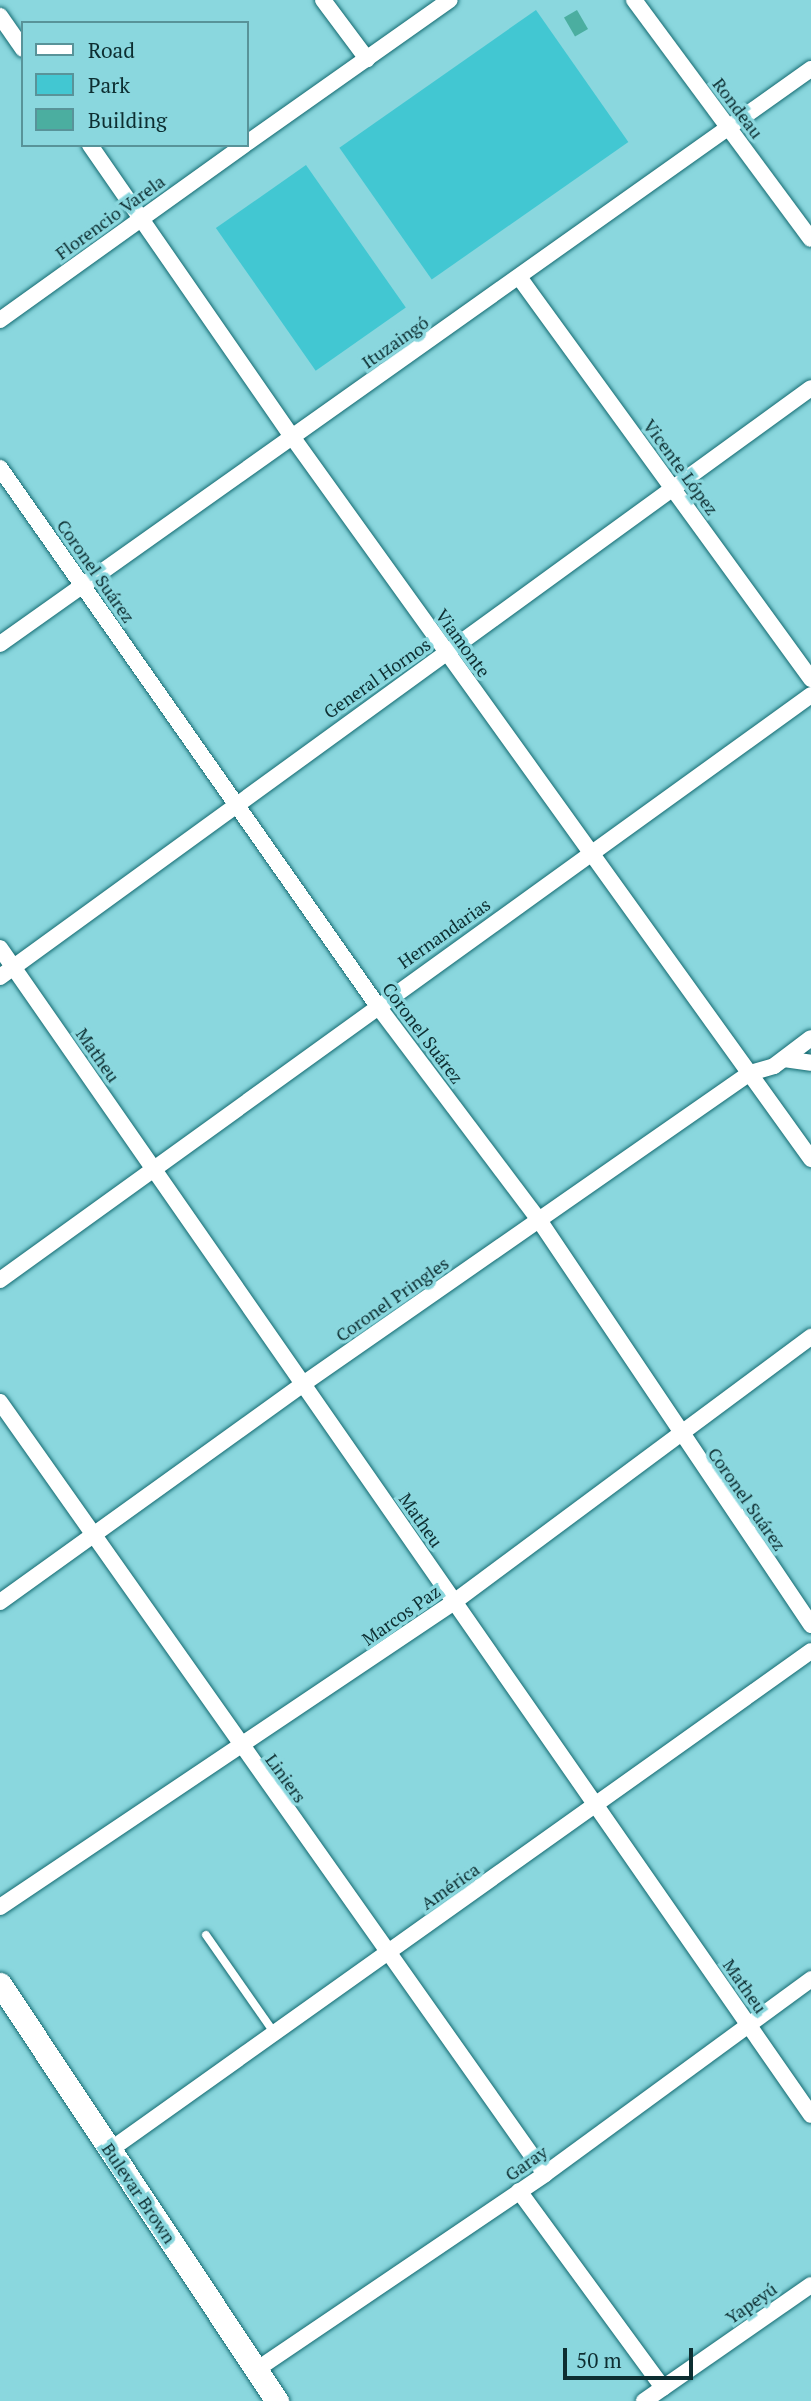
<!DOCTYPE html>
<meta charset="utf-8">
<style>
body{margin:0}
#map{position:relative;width:811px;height:2401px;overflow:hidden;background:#8ad7de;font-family:"PT Serif",serif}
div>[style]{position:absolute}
.green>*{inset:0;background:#42c7d2;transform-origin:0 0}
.building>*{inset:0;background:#4baea0;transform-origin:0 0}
.roads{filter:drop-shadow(0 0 2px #146a71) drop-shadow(0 0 2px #146a71)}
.service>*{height:8px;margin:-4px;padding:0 4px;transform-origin:4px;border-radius:4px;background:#fff}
.minor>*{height:16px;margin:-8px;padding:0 8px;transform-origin:8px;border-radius:8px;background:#fff}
.secondary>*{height:23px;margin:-11.5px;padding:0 11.5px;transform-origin:11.5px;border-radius:11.5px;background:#fff}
span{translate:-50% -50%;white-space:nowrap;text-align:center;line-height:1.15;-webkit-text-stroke:7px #8ad7de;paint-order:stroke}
.street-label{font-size:18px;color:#0d2e31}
.legend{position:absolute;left:21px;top:21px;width:228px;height:126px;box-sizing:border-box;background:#8ad7de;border:2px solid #589399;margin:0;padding:9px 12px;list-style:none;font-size:21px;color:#0d2e31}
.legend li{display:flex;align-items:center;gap:14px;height:35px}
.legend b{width:35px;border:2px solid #589399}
.scale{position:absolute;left:563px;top:2348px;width:130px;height:32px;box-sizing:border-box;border:4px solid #0d2e31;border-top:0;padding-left:9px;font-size:21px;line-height:24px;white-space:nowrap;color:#0d2e31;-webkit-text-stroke:5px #8ad7de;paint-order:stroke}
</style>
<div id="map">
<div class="green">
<i style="left:536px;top:10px;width:161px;height:240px;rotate:55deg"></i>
<i style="left:306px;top:165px;width:174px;height:110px;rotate:55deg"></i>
</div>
<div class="building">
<i style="left:577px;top:10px;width:22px;height:15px;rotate:60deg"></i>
</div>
<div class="roads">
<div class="service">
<i style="left:206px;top:1935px;width:121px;rotate:55.1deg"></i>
</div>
<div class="minor">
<i style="left:323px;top:0;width:74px;rotate:53.3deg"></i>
<i style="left:634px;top:0;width:297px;rotate:53.5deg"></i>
<i style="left:0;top:16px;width:40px;rotate:55.1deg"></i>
<i style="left:247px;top:143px;width:248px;rotate:-35.2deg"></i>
<i style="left:90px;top:145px;width:356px;rotate:55.3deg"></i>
<i style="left:293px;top:438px;width:888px;rotate:54.3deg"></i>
<i style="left:519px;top:277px;width:497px;rotate:54deg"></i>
<i style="left:0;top:320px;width:300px;rotate:-35.6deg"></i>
<i style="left:0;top:468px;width:656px;rotate:54.93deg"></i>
<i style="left:377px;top:1005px;width:269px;rotate:53deg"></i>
<i style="left:539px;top:1220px;width:488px;rotate:56.1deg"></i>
<i style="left:0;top:644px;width:994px;rotate:-35.34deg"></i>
<i style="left:0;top:948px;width:1421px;rotate:55.2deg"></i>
<i style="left:0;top:977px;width:1002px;rotate:-35.99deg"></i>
<i style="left:784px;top:1059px;width:27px;rotate:8deg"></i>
<i style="left:0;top:1280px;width:1000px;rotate:-35.8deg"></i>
<i style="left:0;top:1402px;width:945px;rotate:54.78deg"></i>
<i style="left:0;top:1602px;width:373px;rotate:-35.7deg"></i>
<i style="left:303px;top:1384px;width:545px;rotate:-34.83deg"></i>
<i style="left:750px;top:1073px;width:25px;rotate:-16deg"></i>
<i style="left:774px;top:1066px;width:46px;rotate:-37.1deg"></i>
<i style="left:0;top:1907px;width:547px;rotate:-33.89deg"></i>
<i style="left:454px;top:1602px;width:445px;rotate:-36.6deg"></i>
<i style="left:110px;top:2150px;width:860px;rotate:-35.44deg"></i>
<i style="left:519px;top:2191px;width:244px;rotate:53.8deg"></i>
<i style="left:256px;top:2370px;width:349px;rotate:-34.1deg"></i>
<i style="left:545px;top:2174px;width:330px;rotate:-36.2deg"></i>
<i style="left:644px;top:2401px;width:203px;rotate:-34.8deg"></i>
</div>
<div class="secondary">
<i style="left:0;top:1984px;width:501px;rotate:56.41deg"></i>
</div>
</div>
<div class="street-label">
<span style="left:738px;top:108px;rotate:53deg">Rondeau</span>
<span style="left:110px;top:217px;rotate:-36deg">Florencio Varela</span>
<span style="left:395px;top:342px;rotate:-35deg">Ituzaingó</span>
<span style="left:681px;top:467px;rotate:54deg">Vicente López</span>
<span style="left:96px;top:571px;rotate:55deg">Coronel Suárez</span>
<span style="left:463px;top:643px;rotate:54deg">Viamonte</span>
<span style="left:377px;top:678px;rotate:-35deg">General Hornos</span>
<span style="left:444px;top:933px;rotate:-35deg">Hernandarias</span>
<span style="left:423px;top:1033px;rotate:53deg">Coronel Suárez</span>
<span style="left:98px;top:1055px;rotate:55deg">Matheu</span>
<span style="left:392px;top:1299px;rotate:-35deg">Coronel Pringles</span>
<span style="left:747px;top:1499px;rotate:55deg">Coronel Suárez</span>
<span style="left:421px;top:1520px;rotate:55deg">Matheu</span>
<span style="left:401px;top:1615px;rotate:-35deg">Marcos Paz</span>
<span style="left:286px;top:1778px;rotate:54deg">Liniers</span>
<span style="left:450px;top:1886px;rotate:-35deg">América</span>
<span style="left:745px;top:1986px;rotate:55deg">Matheu</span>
<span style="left:526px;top:2163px;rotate:-35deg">Garay</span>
<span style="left:139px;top:2193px;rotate:56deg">Bulevar Brown</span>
<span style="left:751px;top:2303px;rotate:-35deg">Yapeyú</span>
</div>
<ul class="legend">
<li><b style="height:9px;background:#fff"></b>Road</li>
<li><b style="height:19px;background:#42c7d2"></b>Park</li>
<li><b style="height:19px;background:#4baea0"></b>Building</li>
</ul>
<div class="scale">50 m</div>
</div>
